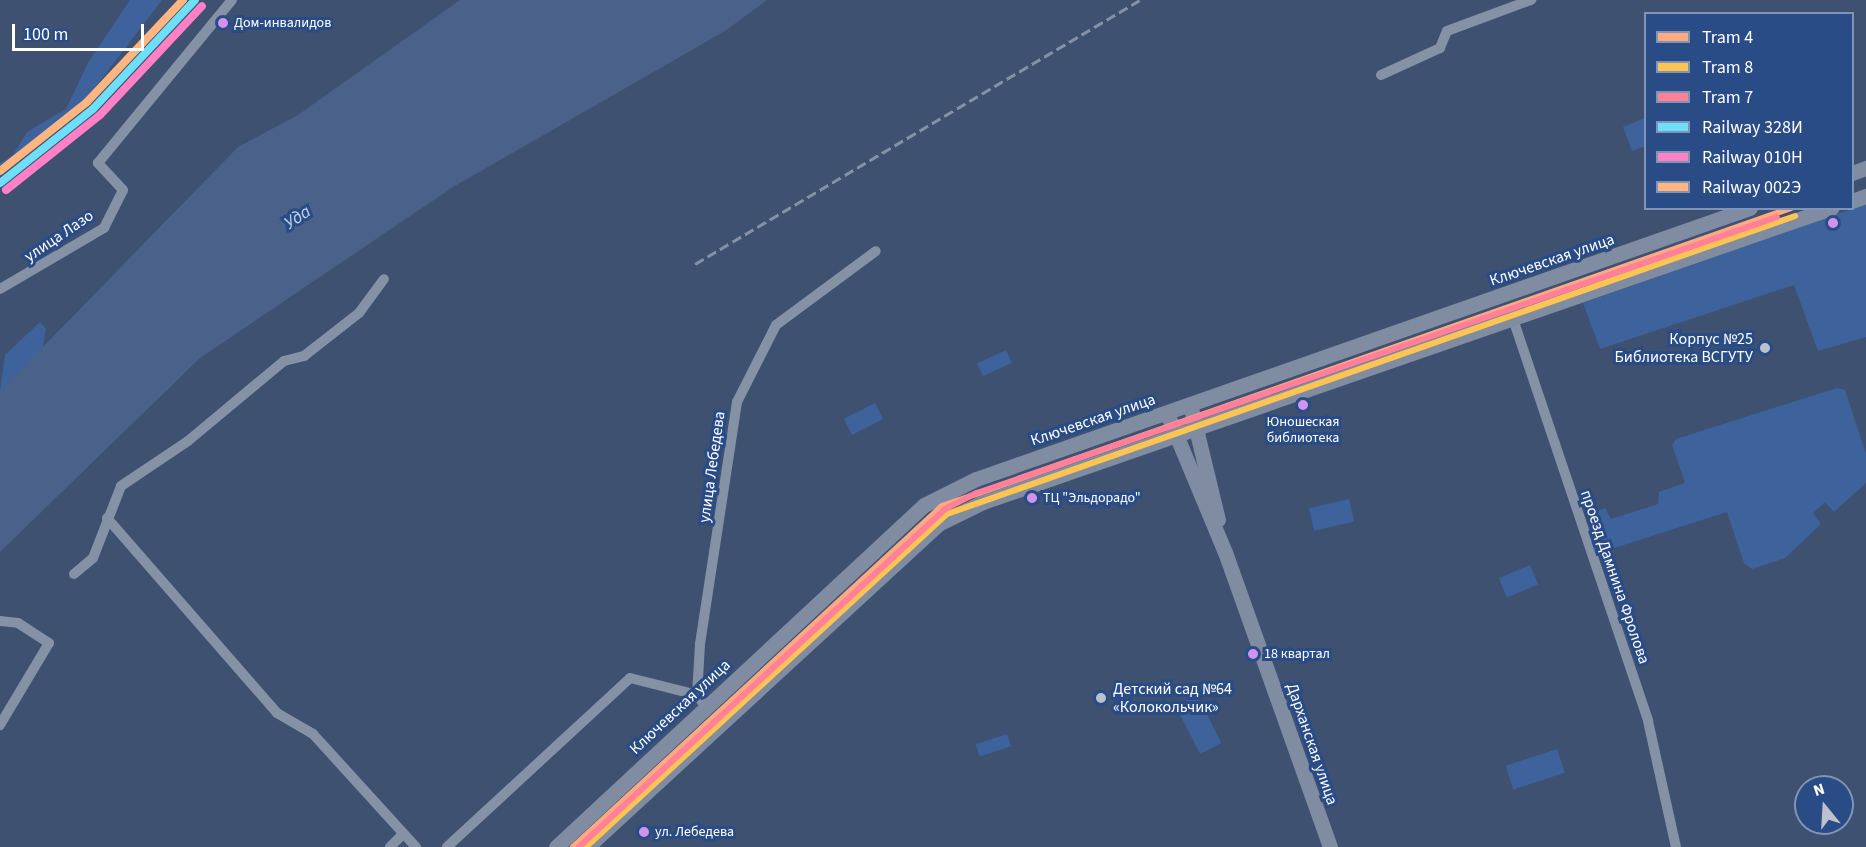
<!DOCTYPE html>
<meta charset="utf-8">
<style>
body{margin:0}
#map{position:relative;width:1866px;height:847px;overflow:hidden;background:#3e5171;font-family:"Source Sans 3",sans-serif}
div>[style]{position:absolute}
.green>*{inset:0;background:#3e629b;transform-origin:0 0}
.water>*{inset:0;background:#4a618a}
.street>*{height:10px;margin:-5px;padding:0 5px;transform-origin:5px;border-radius:5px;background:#8592a6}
.secondary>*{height:15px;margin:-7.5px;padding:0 7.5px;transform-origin:7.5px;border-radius:7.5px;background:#7f8ca2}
.rail>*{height:3px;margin-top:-1.5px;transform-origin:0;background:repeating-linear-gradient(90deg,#8491a5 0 10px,transparent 0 14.5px)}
.rail-1>*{height:8px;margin:-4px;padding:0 4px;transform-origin:4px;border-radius:4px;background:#6ddff8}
.rail-2>*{height:8px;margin:-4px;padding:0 4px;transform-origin:4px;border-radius:4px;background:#ff80c5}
.rail-3>*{height:8px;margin:-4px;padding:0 4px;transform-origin:4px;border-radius:4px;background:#ffb580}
.tram-1>*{height:6px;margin:-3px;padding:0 3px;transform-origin:3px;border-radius:3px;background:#ffa980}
.tram-2>*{height:6px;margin:-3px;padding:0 3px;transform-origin:3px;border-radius:3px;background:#fcc553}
.tram-3>*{height:6px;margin:-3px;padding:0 3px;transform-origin:3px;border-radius:3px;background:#ff8098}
.dots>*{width:16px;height:16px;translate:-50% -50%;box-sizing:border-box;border:3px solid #294c86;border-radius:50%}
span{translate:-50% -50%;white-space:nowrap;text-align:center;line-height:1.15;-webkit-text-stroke:6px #294c86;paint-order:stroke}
.bus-label{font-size:14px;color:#fff}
.left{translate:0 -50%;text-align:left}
.street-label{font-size:16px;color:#fff}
.poi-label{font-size:16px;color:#fff}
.right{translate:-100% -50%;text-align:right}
.water-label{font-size:18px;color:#c0d2ef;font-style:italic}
.legend{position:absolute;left:1644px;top:12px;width:210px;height:198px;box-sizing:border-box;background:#294c86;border:2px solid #7f94b6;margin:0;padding:8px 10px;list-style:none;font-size:18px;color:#fff}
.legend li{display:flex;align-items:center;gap:12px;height:30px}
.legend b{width:30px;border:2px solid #7f94b6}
.north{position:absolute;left:1794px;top:775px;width:60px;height:60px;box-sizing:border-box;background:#294c86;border:2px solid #7f94b6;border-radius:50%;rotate:342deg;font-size:16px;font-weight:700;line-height:24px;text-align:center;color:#fff}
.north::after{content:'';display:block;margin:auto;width:21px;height:27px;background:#bbc2cd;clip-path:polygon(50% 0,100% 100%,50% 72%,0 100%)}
.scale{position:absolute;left:12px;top:24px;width:132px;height:27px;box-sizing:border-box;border:3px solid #fff;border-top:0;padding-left:8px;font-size:18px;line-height:21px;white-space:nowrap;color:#fff;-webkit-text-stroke:4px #294c86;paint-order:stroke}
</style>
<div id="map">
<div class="green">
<i style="clip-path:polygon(130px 0,162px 0,84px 102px,0 172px,0 163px,13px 155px,27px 132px,66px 109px,88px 63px)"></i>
<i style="clip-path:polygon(1645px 118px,1645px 146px,1632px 151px,1623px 127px)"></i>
<i style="clip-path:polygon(1866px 204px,1866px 337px,1818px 351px,1794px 285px,1600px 349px,1583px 303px)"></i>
<i style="clip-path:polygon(40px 322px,46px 329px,42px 351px,0 391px,5px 355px)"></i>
<i style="left:1006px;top:350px;width:14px;height:32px;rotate:65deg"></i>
<i style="clip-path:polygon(1837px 388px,1845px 390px,1866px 454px,1866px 483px,1834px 512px,1825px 502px,1813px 513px,1821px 524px,1785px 558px,1752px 569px,1744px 563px,1727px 512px,1605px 551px,1592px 513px,1605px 508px,1611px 519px,1658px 504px,1659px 492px,1685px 483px,1672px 445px,1676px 439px)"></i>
<i style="left:875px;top:403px;width:18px;height:35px;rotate:63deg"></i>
<i style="left:1349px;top:499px;width:23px;height:41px;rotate:77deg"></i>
<i style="left:1530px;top:565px;width:21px;height:34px;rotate:67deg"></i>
<i style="left:1197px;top:695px;width:54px;height:24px;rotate:63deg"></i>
<i style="left:1007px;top:734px;width:13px;height:33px;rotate:72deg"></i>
<i style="left:1557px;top:749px;width:25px;height:54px;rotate:72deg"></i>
</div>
<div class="water">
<i style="clip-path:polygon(460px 0,767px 0,725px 31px,453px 187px,200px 358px,0 552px,0 391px,238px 147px,298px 115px)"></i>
</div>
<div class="street">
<i style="left:1381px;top:75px;width:65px;rotate:-24.6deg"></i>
<i style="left:1440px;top:48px;width:18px;rotate:-68deg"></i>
<i style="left:1447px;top:31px;width:90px;rotate:-20.3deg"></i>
<i style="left:0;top:289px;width:121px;rotate:-30.4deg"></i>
<i style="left:104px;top:228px;width:42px;rotate:-63.4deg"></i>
<i style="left:123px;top:190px;width:37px;rotate:-133deg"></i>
<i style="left:98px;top:163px;width:211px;rotate:-50.6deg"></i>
<i style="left:1513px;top:319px;width:424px;rotate:71.4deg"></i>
<i style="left:1648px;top:721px;width:129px;rotate:77.5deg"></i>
<i style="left:107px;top:518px;width:259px;rotate:48.9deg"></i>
<i style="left:277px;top:713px;width:42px;rotate:30.3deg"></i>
<i style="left:313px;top:734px;width:153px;rotate:47.7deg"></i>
<i style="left:74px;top:574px;width:25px;rotate:-40deg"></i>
<i style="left:93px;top:558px;width:77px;rotate:-68.7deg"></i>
<i style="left:121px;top:486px;width:81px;rotate:-33.9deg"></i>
<i style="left:188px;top:441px;width:125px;rotate:-39.8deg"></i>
<i style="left:284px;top:361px;width:21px;rotate:-14deg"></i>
<i style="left:304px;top:356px;width:70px;rotate:-38deg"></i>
<i style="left:359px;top:313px;width:42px;rotate:-53.7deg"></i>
<i style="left:0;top:621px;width:18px;rotate:6deg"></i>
<i style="left:18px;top:623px;width:37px;rotate:33deg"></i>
<i style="left:49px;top:643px;width:96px;rotate:120.9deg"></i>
<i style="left:706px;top:707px;width:15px;rotate:-127deg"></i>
<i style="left:697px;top:695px;width:51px;rotate:-86.6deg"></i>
<i style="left:700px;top:644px;width:245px;rotate:-81.3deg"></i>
<i style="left:737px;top:402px;width:86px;rotate:-63.1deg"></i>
<i style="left:776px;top:325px;width:124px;rotate:-36.5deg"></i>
<i style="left:390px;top:847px;width:18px;rotate:-45deg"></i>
<i style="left:447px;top:847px;width:249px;rotate:-42.7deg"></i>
<i style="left:630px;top:678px;width:69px;rotate:14.2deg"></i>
</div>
<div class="secondary">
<i style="left:1852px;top:173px;width:15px;rotate:-20deg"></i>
<i style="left:1852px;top:201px;width:15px;rotate:-20deg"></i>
<i style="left:1190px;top:404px;width:119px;rotate:76.4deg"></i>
<i style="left:1167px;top:413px;width:151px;rotate:67.4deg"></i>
<i style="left:1225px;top:552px;width:313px;rotate:70.4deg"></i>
<i style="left:556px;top:847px;width:502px;rotate:-42.9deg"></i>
<i style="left:924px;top:505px;width:58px;rotate:-26.6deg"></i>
<i style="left:976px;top:479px;width:820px;rotate:-19.3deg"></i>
<i style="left:587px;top:847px;width:477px;rotate:-42.6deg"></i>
<i style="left:938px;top:524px;width:50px;rotate:-26.1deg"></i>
<i style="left:983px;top:502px;width:898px;rotate:-19.12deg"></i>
</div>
<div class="rail">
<i style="left:695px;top:264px;width:517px;rotate:-30.68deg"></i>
</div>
<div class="rail-1">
<i style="left:0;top:183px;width:119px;rotate:-38.5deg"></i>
<i style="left:93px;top:109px;width:149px;rotate:-46.9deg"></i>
</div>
<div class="rail-2">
<i style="left:6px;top:190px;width:120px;rotate:-38.6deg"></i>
<i style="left:100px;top:115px;width:149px;rotate:-46.9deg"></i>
</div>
<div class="rail-3">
<i style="left:0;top:171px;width:111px;rotate:-38.4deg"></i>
<i style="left:87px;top:102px;width:140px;rotate:-46.7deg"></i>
</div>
<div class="tram-1">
<i style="left:573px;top:847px;width:502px;rotate:-42.74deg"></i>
<i style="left:942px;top:506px;width:900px;rotate:-19.34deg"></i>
</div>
<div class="tram-2">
<i style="left:586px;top:847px;width:491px;rotate:-42.7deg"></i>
<i style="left:947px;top:514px;width:899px;rotate:-19.36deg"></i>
</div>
<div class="tram-3">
<i style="left:579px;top:847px;width:498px;rotate:-42.7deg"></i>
<i style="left:945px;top:509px;width:36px;rotate:-27deg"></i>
<i style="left:977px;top:493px;width:846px;rotate:-19.03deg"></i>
</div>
<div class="dots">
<i style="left:223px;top:23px;background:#d193ec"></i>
<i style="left:1833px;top:223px;background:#d193ec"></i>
<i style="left:1765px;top:348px;background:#bbc2cd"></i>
<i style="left:1303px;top:405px;background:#d193ec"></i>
<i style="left:1032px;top:498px;background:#d193ec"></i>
<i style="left:1253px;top:654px;background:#d193ec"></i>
<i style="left:1101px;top:698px;background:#bbc2cd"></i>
<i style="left:644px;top:832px;background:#d193ec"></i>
</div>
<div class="bus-label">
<span class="left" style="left:234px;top:23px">Дом-инвалидов</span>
<span style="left:1303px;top:430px">Юношеская<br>библиотека</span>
<span class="left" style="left:1043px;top:498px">ТЦ "Эльдорадо"</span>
<span class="left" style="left:1264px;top:654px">18 квартал</span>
<span class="left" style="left:655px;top:832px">ул. Лебедева</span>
</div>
<div class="street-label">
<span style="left:59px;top:236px;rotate:-34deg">улица Лазо</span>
<span style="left:1552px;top:260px;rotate:-19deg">Ключевская улица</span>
<span style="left:1093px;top:420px;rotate:-19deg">Ключевская улица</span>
<span style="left:712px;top:467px;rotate:-82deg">улица Лебедева</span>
<span style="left:1615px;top:577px;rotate:71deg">проезд Дамнина Фролова</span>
<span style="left:680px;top:707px;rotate:-43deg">Ключевская улица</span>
<span style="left:1312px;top:744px;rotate:71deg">Дарханская улица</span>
</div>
<div class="poi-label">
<span class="right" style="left:1753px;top:348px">Корпус №25<br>Библиотека ВСГУТУ</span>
<span class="left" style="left:1113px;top:698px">Детский сад №64<br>«Колокольчик»</span>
</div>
<div class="water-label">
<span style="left:298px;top:218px;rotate:-34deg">Уда</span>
</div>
<ul class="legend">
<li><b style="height:8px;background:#ffa980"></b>Tram 4</li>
<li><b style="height:8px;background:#fcc553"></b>Tram 8</li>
<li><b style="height:8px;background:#ff8098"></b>Tram 7</li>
<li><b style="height:8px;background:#6ddff8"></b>Railway 328И</li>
<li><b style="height:8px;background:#ff80c5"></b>Railway 010Н</li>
<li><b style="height:8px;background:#ffb580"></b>Railway 002Э</li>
</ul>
<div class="north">N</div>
<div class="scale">100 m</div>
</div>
